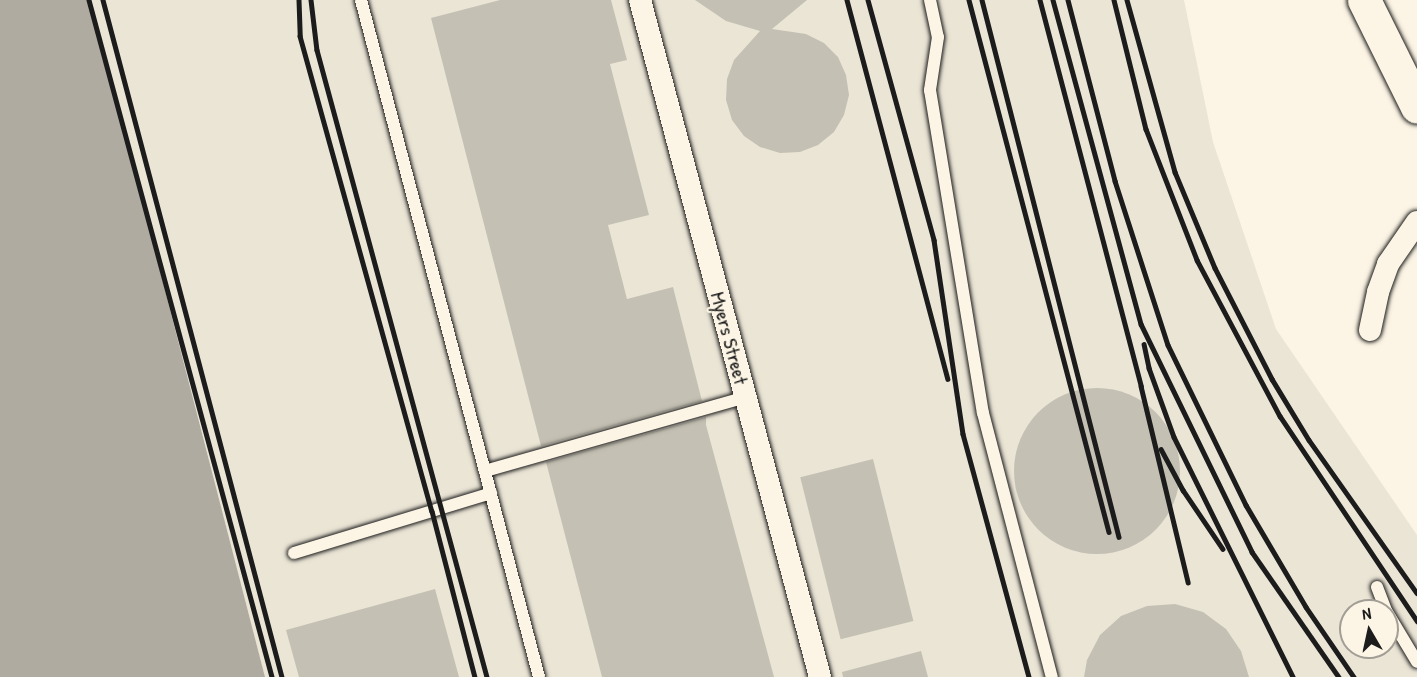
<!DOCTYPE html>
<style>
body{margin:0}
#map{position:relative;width:1417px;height:677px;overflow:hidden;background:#fcf5e5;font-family:"Patrick Hand",sans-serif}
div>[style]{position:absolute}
.built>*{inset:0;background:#ebe5d6}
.water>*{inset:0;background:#b0aba1}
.building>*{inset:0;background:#c4c0b3;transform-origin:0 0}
.round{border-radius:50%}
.roads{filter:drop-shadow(0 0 2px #1c1c1c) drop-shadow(0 0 2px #1c1c1c)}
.service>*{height:12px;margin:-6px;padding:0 6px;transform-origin:6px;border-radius:6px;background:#fcf5e5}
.minor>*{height:22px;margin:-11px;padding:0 11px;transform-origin:11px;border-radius:11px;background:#fcf5e5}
.secondary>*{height:33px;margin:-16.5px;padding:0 16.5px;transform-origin:16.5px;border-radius:16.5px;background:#fcf5e5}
.rail>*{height:4.5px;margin:-2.25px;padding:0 2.25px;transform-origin:2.25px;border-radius:2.25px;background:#1c1c1c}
span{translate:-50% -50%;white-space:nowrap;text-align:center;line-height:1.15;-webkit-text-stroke:4.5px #fcf5e5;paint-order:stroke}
.street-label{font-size:20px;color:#1c1c1c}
.north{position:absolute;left:1339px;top:599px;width:60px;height:60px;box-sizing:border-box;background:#fcf5e5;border:2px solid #a29e95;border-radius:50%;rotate:351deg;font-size:16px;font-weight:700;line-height:24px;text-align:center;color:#1c1c1c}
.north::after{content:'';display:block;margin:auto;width:21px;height:27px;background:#1c1c1c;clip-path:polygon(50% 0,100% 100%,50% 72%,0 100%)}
</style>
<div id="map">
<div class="built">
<i style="clip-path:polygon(evenodd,90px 0,1184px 0,1213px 142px,1276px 329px,1417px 535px,1417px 677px,265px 677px,90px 0,1351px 611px,1387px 611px,1387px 647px,1351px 647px,1351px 611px)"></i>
</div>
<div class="water">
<i style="clip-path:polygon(0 0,90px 0,265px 677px,0 677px)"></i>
</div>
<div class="building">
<i style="clip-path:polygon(500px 0,611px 0,627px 60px,610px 64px,649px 215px,608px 225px,627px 299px,673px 287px,702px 401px,541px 446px,431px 18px)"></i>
<i style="clip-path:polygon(695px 0,807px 0,772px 29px,806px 34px,824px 43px,838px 57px,846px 75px,849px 95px,844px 115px,834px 132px,818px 145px,800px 152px,780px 153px,760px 147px,744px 136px,732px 120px,726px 100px,727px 79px,734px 60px,760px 31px,726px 21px)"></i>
<i class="round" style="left:1014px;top:388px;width:166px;height:166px"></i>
<i style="clip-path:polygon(706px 417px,706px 425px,774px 677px,602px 677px,546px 462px)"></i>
<i style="left:873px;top:459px;width:167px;height:75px;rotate:76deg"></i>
<i style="clip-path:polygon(435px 589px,459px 677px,299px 677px,286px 630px)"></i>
<i style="clip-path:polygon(1175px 604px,1203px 612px,1226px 629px,1241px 651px,1249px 677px,1084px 677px,1087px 660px,1100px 635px,1121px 616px,1147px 606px)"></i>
<i style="clip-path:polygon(921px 651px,928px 677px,843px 677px,842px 672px)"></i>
</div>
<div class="roads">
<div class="service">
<i style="left:361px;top:0;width:700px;rotate:75.27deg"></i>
<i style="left:930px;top:0;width:38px;rotate:78deg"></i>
<i style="left:938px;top:37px;width:54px;rotate:98.6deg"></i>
<i style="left:930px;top:90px;width:327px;rotate:80.7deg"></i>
<i style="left:983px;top:413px;width:273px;rotate:75.4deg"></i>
<i style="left:485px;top:471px;width:271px;rotate:-15.8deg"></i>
<i style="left:294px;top:553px;width:206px;rotate:-16.9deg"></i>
<i style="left:1377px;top:587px;width:26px;rotate:69deg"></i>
<i style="left:1387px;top:612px;width:58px;rotate:59deg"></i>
</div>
<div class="minor">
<i style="left:640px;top:0;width:701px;rotate:75.11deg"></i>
<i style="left:1370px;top:330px;width:39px;rotate:-78deg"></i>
<i style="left:1378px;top:292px;width:30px;rotate:-70deg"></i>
<i style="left:1388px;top:264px;width:51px;rotate:-55.4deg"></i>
</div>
<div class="secondary">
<i style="left:1364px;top:0;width:119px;rotate:63.6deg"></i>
</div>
</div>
<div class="rail">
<i style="left:89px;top:0;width:701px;rotate:74.87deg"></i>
<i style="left:103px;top:0;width:700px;rotate:75.19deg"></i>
<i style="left:299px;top:0;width:36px;rotate:88deg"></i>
<i style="left:300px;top:36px;width:493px;rotate:74.5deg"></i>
<i style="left:432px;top:511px;width:171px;rotate:75.5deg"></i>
<i style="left:311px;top:0;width:50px;rotate:83.2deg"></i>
<i style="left:317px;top:50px;width:650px;rotate:74.83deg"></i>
<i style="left:847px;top:0;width:392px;rotate:75.1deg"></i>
<i style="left:868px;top:0;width:249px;rotate:74.6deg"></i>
<i style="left:934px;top:240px;width:196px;rotate:81.5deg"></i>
<i style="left:963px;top:434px;width:252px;rotate:74.8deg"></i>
<i style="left:969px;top:0;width:550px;rotate:75.26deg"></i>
<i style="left:982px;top:0;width:554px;rotate:75.69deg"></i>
<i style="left:1040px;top:0;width:399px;rotate:75.3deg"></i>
<i style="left:1141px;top:386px;width:202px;rotate:76.5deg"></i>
<i style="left:1053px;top:0;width:336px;rotate:74.8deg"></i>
<i style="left:1141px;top:324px;width:254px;rotate:64deg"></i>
<i style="left:1252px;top:552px;width:152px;rotate:55.2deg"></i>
<i style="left:1068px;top:0;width:187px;rotate:75.4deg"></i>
<i style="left:1115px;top:181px;width:172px;rotate:72.1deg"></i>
<i style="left:1168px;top:345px;width:178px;rotate:64deg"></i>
<i style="left:1246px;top:505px;width:118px;rotate:59.5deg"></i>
<i style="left:1306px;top:607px;width:85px;rotate:55.6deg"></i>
<i style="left:1114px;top:0;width:133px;rotate:76.1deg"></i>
<i style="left:1146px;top:129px;width:141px;rotate:68.7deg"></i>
<i style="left:1197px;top:260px;width:177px;rotate:62deg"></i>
<i style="left:1280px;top:416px;width:247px;rotate:56.2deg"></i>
<i style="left:1127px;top:0;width:179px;rotate:74.4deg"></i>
<i style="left:1175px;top:172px;width:104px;rotate:67.4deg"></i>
<i style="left:1215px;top:268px;width:125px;rotate:62.8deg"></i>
<i style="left:1272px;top:379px;width:71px;rotate:58.8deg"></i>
<i style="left:1309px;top:440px;width:187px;rotate:54.8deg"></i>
<i style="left:1144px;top:344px;width:25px;rotate:78deg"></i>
<i style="left:1149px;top:368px;width:73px;rotate:70.1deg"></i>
<i style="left:1174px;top:437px;width:268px;rotate:63.6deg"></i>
<i style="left:1161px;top:449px;width:47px;rotate:61.8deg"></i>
<i style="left:1183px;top:490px;width:71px;rotate:55.9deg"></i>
</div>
<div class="street-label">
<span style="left:730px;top:338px;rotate:75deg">Myers Street</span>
</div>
<div class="north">N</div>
</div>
